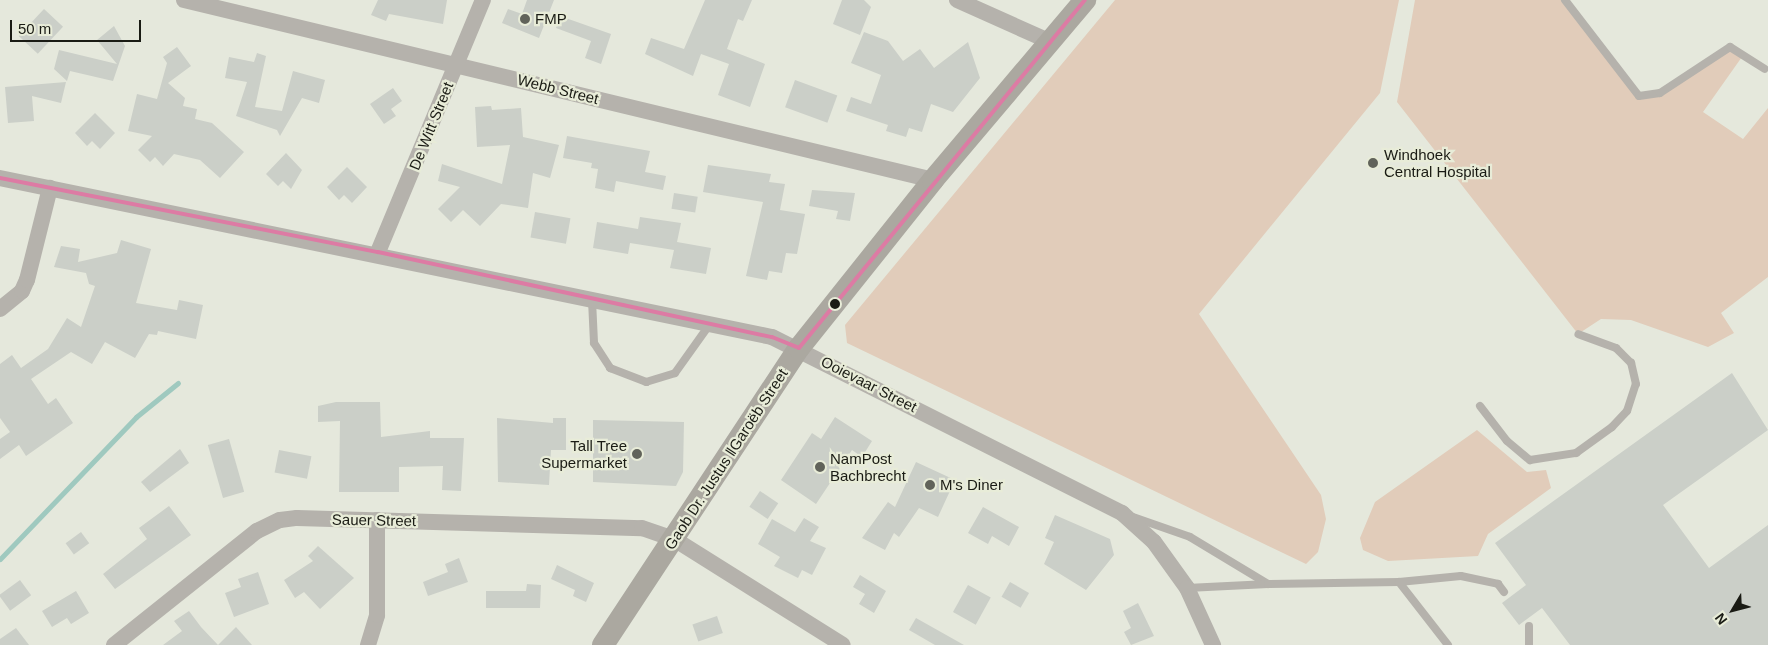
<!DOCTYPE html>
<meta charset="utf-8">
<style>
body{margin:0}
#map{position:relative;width:1768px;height:645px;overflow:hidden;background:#e5e8dc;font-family:Arial,sans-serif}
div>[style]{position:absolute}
.green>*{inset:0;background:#e1ccba}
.stream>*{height:5px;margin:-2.5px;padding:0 2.5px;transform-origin:2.5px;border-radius:2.5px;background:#9fc9bf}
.building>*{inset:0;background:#cbcfc8;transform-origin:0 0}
.lane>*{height:8px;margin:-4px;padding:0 4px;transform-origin:4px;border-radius:4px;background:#b5b2ac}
.street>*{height:16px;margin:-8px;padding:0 8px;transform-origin:8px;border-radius:8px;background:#b5b2ac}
.secondary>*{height:22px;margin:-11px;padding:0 11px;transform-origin:11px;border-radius:11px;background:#aba8a0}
.bus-1>*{height:4px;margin:-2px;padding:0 2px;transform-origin:2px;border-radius:2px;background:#dd7ba4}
.dots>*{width:14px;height:14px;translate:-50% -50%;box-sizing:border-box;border:2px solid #e8ecd8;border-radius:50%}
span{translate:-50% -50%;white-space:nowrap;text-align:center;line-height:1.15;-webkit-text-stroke:4.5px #e8ecd8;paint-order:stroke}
.poi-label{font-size:15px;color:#1a1b14}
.left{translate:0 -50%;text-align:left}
.right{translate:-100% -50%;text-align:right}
.street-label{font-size:15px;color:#1a1b14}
.north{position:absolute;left:1708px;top:585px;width:50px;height:50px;-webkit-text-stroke:4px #e8ecd8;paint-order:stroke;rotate:233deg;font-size:14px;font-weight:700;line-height:20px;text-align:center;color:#1a1b14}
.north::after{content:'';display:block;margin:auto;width:18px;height:22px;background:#1a1b14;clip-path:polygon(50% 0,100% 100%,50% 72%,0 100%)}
.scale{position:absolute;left:10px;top:20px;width:131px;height:22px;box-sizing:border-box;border:2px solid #1a1b14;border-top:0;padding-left:6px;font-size:15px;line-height:18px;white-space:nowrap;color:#1a1b14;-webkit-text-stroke:4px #e8ecd8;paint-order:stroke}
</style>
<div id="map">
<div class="green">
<i style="clip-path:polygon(1115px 0,1399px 0,1380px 93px,1199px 314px,1321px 495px,1326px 519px,1318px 552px,1306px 564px,847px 343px,845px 325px)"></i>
<i style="clip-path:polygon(1415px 0,1565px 0,1629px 88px,1650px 97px,1730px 47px,1744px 54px,1703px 112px,1743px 139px,1768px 108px,1768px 277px,1721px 313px,1734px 333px,1708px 347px,1631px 320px,1601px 319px,1578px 334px,1397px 102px)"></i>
<i style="clip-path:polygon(1477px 430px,1527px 472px,1546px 470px,1551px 488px,1488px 534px,1478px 556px,1388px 561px,1363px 550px,1360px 538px,1375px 502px)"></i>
</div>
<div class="stream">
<i style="left:0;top:559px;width:197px;rotate:-46.2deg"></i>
<i style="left:136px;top:417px;width:54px;rotate:-39deg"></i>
</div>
<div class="building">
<i style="clip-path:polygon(378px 0,447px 0,443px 24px,389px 14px,386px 21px,371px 15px)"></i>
<i style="clip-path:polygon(527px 0,554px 0,539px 38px,502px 23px,508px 9px,522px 14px)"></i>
<i style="clip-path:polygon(705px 0,752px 0,743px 21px,738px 19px,727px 49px,765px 64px,750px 107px,718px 95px,729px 64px,701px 54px,693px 76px,645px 54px,651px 38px,684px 49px)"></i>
<i style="clip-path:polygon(842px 0,864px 0,871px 7px,860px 35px,833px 24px)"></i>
<i style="left:44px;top:9px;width:26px;height:37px;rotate:43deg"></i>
<i style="clip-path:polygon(560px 16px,611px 34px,601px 64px,585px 58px,591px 41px,556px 28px)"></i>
<i style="clip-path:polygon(114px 26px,125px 46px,113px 81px,70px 71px,67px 81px,54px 69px,59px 50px,117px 64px,97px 40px)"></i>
<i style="clip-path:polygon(864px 32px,888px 41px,903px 61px,920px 49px,934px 68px,968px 42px,980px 78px,953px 112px,931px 104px,922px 132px,909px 128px,906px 137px,886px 131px,888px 125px,846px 111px,851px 97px,871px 104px,881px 75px,851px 63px)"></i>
<i style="clip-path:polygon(177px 47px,191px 66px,168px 83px,185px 98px,183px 106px,197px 109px,195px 119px,212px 123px,244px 152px,220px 178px,200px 160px,174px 154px,163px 166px,155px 157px,150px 162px,138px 150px,152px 136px,128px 131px,137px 94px,157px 99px,167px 63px,163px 57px)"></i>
<i style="clip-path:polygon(257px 53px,266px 56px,255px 107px,282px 111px,293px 71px,325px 80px,319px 103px,302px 98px,280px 136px,277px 130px,236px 116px,247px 82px,225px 78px,229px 57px,254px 62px)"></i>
<i style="left:795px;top:80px;width:45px;height:29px;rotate:20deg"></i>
<i style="clip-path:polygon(66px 82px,61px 103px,32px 96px,34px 121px,8px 123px,5px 87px)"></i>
<i style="clip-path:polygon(393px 88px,402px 101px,391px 109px,396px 116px,384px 124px,370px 104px)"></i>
<i style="clip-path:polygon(491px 106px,492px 110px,521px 108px,523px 137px,559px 145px,550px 178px,533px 173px,528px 208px,501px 204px,480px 226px,463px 210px,451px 222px,438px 209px,460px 187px,438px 181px,442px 164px,502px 184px,510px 145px,477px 147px,475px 107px)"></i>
<i style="clip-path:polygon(95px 113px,115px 133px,100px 149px,92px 141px,87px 146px,75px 133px)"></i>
<i style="clip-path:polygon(567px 136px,650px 151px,645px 172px,666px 176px,663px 190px,616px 181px,614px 192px,595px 188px,598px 169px,591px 168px,592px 163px,563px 158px)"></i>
<i style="clip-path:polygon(286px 153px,302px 170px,291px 189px,283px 181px,278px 186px,266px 174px)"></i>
<i style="clip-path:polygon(708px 165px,771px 174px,769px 182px,785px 184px,780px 210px,805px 214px,797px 254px,786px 253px,782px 273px,769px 271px,767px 280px,746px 276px,763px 202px,703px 192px)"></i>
<i style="clip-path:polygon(347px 167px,367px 187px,352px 203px,344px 195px,339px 200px,327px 187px)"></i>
<i style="clip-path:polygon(812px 190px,855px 193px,850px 221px,836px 219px,838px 211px,809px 206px)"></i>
<i style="left:674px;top:193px;width:24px;height:16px;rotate:9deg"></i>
<i style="left:535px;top:212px;width:36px;height:26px;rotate:10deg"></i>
<i style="clip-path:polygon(640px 217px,681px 223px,677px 242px,711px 248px,706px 274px,670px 268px,674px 250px,630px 243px,628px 254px,593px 248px,597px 222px,638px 229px)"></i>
<i style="clip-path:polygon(121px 240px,151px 249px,136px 303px,177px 310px,179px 300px,203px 305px,196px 339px,158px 331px,157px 335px,149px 334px,135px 358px,105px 342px,92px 364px,71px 352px,31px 379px,48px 404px,56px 398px,73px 423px,26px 456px,19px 445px,0 459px,0 439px,10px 432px,0 418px,0 364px,12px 355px,21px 368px,48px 349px,67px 318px,81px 327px,95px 286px,89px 284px,86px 273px,54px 267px,61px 246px,80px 249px,78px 262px,117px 253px)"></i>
<i style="clip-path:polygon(1732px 373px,1768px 430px,1663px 505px,1709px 568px,1768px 525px,1768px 645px,1570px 645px,1542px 608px,1519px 625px,1502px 603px,1526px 585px,1495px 543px)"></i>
<i style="clip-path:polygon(336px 402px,380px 402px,381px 437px,430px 431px,430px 438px,464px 438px,461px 491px,442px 490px,443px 466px,399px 467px,399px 492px,339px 492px,340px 421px,318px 422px,318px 406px)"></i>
<i style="clip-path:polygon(835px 417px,872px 441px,862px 457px,852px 450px,816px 504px,781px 480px,812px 433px,821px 439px)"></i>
<i style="clip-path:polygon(497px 418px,553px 423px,553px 418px,566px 418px,566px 450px,551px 450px,549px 485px,498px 482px)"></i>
<i style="clip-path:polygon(593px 420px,684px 422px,683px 472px,676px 486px,593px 482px)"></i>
<i style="left:229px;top:439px;width:55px;height:22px;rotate:74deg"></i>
<i style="clip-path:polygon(180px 449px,189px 463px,150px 492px,141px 482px)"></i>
<i style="left:279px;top:450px;width:33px;height:23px;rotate:11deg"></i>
<i style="clip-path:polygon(916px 462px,955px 480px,938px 517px,919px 508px,899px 537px,894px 533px,885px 550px,862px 538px,888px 502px,895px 507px)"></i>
<i style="left:760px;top:491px;width:22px;height:19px;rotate:34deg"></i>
<i style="clip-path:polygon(169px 506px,191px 535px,115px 589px,103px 574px,147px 539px,139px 528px)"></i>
<i style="clip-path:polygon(983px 507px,1019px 527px,1009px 546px,992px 536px,988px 544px,968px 533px)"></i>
<i style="clip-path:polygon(1055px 515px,1110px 539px,1114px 555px,1086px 590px,1044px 564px,1054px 542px,1045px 538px)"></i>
<i style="clip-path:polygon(804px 518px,819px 527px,810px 541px,826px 548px,812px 575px,802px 570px,798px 578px,774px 566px,780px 557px,758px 544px,772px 519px,795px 532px)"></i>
<i style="left:81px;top:532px;width:14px;height:19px;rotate:54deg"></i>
<i style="clip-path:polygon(318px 546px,354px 578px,320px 609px,304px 592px,295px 598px,284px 580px,313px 561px,308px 556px)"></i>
<i style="clip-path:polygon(459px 558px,468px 582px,428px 596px,423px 582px,448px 572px,445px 564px)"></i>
<i style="clip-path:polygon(557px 565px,594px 583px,586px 602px,573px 596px,575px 590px,551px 579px)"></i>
<i style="clip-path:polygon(258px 572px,269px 604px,234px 617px,225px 593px,241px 587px,238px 579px)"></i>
<i style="clip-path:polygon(860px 575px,886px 591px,874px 613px,859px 604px,865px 594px,853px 587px)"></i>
<i style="left:20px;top:580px;width:19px;height:26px;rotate:54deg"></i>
<i style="left:1010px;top:582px;width:22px;height:17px;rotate:30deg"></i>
<i style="clip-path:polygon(527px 584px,541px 585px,540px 608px,486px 608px,486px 591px,526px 591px)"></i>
<i style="left:968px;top:585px;width:26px;height:31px;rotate:29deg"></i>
<i style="clip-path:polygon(76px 591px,89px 613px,71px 624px,67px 618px,52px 627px,42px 611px)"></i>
<i style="clip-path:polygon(1138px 603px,1154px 636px,1131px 645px,1124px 632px,1131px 628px,1123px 611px)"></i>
<i style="clip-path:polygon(189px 611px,201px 627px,218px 645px,163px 645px,182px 631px,174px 621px)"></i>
<i style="left:717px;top:616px;width:18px;height:26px;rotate:71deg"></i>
<i style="clip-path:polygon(916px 618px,964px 645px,935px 645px,909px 630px)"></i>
<i style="clip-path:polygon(236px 627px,252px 645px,218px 645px)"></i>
<i style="clip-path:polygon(16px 628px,29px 645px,0 645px,0 639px)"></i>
</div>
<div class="lane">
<i style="left:1565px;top:0;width:121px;rotate:52.4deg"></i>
<i style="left:1639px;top:96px;width:21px;rotate:-8deg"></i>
<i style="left:1660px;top:93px;width:84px;rotate:-33.3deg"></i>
<i style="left:1730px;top:47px;width:41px;rotate:32.2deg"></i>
<i style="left:592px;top:300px;width:43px;rotate:87.3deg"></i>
<i style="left:594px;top:343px;width:30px;rotate:57deg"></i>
<i style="left:610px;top:368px;width:39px;rotate:21deg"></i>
<i style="left:646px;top:382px;width:30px;rotate:-17deg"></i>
<i style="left:675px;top:373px;width:60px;rotate:-54.5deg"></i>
<i style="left:1480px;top:406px;width:44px;rotate:52.4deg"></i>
<i style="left:1507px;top:441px;width:30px;rotate:40deg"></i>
<i style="left:1530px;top:460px;width:47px;rotate:-8.7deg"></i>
<i style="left:1576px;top:453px;width:44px;rotate:-35.8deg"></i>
<i style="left:1612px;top:427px;width:22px;rotate:-47deg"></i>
<i style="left:1627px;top:411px;width:28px;rotate:-72deg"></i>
<i style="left:1636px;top:384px;width:22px;rotate:-103deg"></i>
<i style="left:1631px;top:363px;width:21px;rotate:-135deg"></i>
<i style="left:1616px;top:348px;width:40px;rotate:-159.8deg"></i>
<i style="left:1133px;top:517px;width:60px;rotate:19.3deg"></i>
<i style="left:1190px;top:537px;width:91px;rotate:31.1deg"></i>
<i style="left:1268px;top:584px;width:81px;rotate:177.2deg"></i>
<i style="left:1268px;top:584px;width:131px;rotate:-0.9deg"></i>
<i style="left:1529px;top:626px;width:19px;rotate:90deg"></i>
<i style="left:1448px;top:645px;width:80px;rotate:-127.9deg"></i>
<i style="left:1399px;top:582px;width:62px;rotate:-5.5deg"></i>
<i style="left:1461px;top:576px;width:38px;rotate:12deg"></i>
<i style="left:1498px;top:584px;width:10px;rotate:53deg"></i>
</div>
<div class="street">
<i style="left:184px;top:0;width:770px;rotate:13.51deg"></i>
<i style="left:957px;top:0;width:103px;rotate:24.1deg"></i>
<i style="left:0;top:178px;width:788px;rotate:11.64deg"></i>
<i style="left:772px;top:337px;width:392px;rotate:26.7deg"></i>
<i style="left:1122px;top:513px;width:43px;rotate:42.2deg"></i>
<i style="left:1154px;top:542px;width:57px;rotate:54.3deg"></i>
<i style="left:1187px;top:588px;width:63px;rotate:65.5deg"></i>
<i style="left:378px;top:252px;width:273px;rotate:-67.4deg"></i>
<i style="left:0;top:309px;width:28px;rotate:-39deg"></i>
<i style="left:22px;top:291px;width:12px;rotate:-66deg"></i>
<i style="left:27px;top:280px;width:95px;rotate:-76deg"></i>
<i style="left:114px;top:645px;width:183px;rotate:-38.6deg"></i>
<i style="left:257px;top:531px;width:25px;rotate:-26deg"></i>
<i style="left:280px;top:520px;width:17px;rotate:-7deg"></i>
<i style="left:297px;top:518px;width:345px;rotate:1.7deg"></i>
<i style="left:642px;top:528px;width:34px;rotate:19deg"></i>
<i style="left:674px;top:539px;width:199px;rotate:32.1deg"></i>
<i style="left:368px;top:645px;width:31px;rotate:-73deg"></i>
<i style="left:377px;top:615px;width:95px;rotate:-90deg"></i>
</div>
<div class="secondary">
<i style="left:603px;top:645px;width:356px;rotate:-56.6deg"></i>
<i style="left:799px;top:348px;width:215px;rotate:-51.4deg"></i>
<i style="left:933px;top:180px;width:236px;rotate:-49.8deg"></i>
</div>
<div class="bus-1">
<i style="left:0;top:178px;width:385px;rotate:11.1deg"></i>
<i style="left:378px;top:252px;width:403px;rotate:12.2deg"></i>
<i style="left:772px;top:337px;width:29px;rotate:22deg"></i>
<i style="left:799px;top:348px;width:450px;rotate:-50.6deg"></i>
</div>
<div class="dots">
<i style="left:525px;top:19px;background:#61635a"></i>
<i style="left:1373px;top:163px;background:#61635a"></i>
<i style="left:835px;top:304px;background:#1a1b14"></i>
<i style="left:637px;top:454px;background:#61635a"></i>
<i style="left:820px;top:467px;background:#61635a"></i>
<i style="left:930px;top:485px;background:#61635a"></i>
</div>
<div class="poi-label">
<span class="left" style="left:535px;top:19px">FMP</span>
<span class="left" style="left:1384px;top:163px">Windhoek<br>Central Hospital</span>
<span class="right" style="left:627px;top:454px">Tall Tree<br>Supermarket</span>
<span class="left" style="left:830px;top:467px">NamPost<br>Bachbrecht</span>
<span class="left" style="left:940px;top:485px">M's Diner</span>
</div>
<div class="street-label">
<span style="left:558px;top:89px;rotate:14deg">Webb Street</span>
<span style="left:431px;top:126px;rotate:-68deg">De Witt Street</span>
<span style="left:869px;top:384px;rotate:27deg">Ooievaar Street</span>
<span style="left:726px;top:459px;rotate:-57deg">Gaob Dr. Justus ǁGaroëb Street</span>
<span style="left:374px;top:520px;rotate:1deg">Sauer Street</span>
</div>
<div class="north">N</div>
<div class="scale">50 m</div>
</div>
